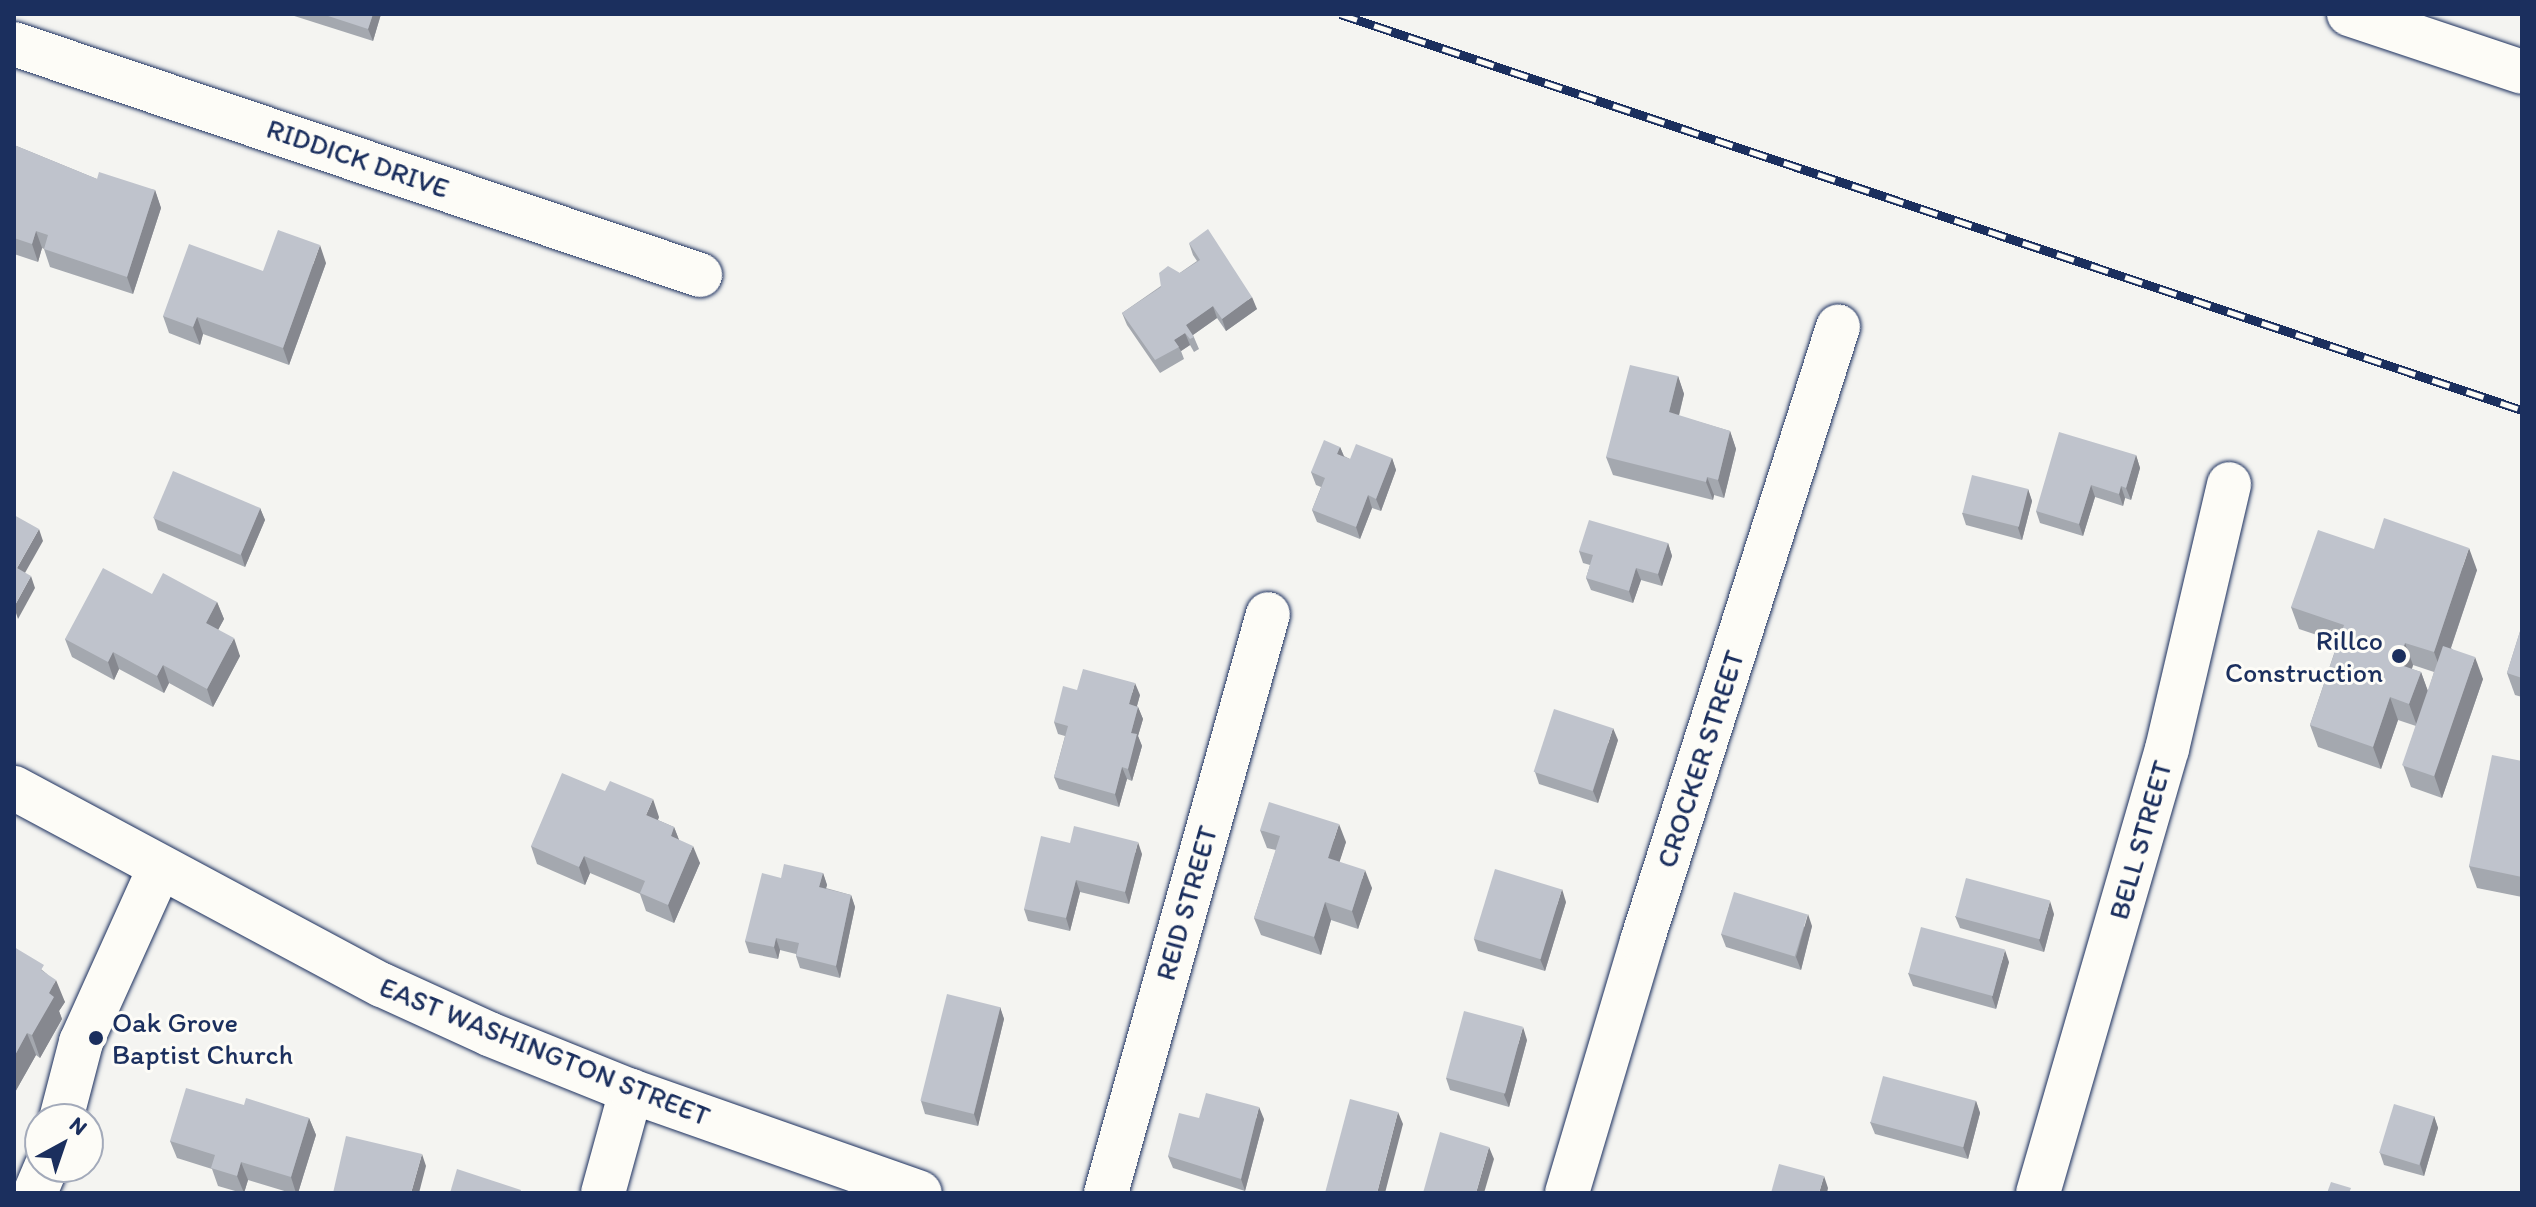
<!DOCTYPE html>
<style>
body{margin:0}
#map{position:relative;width:2536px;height:1207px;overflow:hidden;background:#f4f4f1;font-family:Itim,sans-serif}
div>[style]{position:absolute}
.roads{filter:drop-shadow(0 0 2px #1b2f5e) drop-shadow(0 0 2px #1b2f5e)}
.minor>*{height:44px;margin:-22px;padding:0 22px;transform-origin:22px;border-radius:22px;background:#fdfcf7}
.major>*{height:44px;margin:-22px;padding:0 22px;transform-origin:22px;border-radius:22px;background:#fdfcf7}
.rail>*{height:9px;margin-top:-4.5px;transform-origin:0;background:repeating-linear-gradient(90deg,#fdfcf7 0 18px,#1b2f5e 0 36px);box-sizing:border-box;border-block:2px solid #1b2f5e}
.wall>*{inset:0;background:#a4a8af}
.shaded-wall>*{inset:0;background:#86888f}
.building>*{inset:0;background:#bfc3cc;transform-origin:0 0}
.dots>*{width:22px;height:22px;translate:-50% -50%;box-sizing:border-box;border:4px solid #fdfcf7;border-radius:50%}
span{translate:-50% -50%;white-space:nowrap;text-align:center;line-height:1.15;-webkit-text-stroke:6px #fdfcf7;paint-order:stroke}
.street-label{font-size:28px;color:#1b2f5e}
.poi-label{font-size:28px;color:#1b2f5e}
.right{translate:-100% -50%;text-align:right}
.left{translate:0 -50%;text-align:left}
.frame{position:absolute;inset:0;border:16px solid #1b2f5e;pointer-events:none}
.north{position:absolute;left:24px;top:1103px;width:80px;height:80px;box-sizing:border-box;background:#fdfcf7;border:2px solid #a3aaba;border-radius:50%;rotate:40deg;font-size:22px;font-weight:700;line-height:32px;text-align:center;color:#1b2f5e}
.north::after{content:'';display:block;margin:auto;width:28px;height:36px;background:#1b2f5e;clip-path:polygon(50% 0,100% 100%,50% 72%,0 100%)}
</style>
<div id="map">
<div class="roads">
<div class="minor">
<i style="left:14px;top:44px;width:724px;rotate:18.61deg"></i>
<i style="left:61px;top:1119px;width:80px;rotate:-75.4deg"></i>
<i style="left:81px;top:1042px;width:192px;rotate:-65.7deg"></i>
<i style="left:35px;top:1193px;width:28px;rotate:-67deg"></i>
<i style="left:603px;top:1193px;width:106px;rotate:-74.6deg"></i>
<i style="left:1106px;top:1193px;width:601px;rotate:-74.37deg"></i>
<i style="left:1567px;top:1193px;width:263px;rotate:-73.4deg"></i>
<i style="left:1642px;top:941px;width:645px;rotate:-72.3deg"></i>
<i style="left:2038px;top:1193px;width:462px;rotate:-73.8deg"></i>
<i style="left:2167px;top:749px;width:272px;rotate:-76.8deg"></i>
</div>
<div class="major">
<i style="left:2349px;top:14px;width:182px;rotate:18.5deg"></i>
<i style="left:14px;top:788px;width:417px;rotate:28.2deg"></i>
<i style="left:382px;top:985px;width:118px;rotate:24.6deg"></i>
<i style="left:489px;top:1034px;width:153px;rotate:21.9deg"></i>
<i style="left:631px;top:1091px;width:306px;rotate:19.4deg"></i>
</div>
</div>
<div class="rail">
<i style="left:1340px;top:14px;width:1247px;rotate:18.52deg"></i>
</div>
<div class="wall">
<i style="clip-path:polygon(288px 14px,381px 14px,373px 41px)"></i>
<i style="clip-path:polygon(14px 145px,97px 179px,155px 190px,161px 208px,133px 294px,50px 267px,44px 249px,42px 248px,38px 262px,14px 254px)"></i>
<i style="clip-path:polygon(1189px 243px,1257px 309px,1226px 331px,1217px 318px,1193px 335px,1199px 349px,1194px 352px,1190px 345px,1181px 351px,1184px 359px,1160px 373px,1127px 325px,1122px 313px,1197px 261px,1193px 255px)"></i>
<i style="clip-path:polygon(326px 263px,289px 365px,203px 334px,200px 345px,169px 333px,163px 316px,263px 271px)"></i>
<i style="clip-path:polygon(1678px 376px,1684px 394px,1679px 416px,1730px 431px,1736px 449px,1724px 498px,1714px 495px,1713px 500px,1613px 475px,1606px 457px)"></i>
<i style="clip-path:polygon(1340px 447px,1344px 456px,1350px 459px,1392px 458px,1396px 470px,1381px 511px,1372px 508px,1360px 539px,1317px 522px,1312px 510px,1321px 487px,1316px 485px,1311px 472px)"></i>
<i style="clip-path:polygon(2136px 455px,2140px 468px,2131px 500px,2125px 498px,2123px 506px,2095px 497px,2083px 536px,2040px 523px,2036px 511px)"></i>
<i style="clip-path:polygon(2028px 489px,2032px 501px,2022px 540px,1966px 525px,1962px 513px)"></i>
<i style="clip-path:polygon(260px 508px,265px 520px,245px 567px,158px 530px,154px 518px)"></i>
<i style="clip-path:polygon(1668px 543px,1672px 556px,1662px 586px,1641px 580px,1633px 603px,1591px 590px,1586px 578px,1590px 565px,1583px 563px,1579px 551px)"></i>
<i style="clip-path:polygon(evenodd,2374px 549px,2477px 570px,2451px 648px,2483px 679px,2442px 798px,2411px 787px,2403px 765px,2416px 726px,2398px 720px,2381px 769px,2318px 747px,2310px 725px,2338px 642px,2299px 629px,2291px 607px,2374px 549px,2413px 665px,2434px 672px,2428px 692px,2421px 672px,2412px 669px,2413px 665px)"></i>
<i style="clip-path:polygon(152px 594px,217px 602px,224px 619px,218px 630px,240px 656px,213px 707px,169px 683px,164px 693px,119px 669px,114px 680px,72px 657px,65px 639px)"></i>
<i style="clip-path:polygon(2522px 625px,2522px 697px,2515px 695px,2507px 673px)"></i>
<i style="clip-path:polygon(1077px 690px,1140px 695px,1137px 706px,1138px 707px,1143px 719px,1138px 736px,1142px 746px,1132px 781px,1127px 779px,1119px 807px,1059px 789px,1054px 777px,1065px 736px,1058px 734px,1054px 722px)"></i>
<i style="clip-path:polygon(1618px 740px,1598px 803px,1539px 784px,1535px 772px)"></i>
<i style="clip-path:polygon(2522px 761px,2522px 897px,2477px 888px,2469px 866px)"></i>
<i style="clip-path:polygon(659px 817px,658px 820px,674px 827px,679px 840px,700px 863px,674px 923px,646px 911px,640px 894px,590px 873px,585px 885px,537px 864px,531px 846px)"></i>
<i style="clip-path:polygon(1260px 830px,1346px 842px,1339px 862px,1372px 888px,1358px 929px,1331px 920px,1321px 955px,1261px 935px,1254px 918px,1276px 850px,1267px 848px)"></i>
<i style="clip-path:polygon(1070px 843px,1142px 854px,1129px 904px,1080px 892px,1070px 931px,1028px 921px,1024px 909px)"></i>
<i style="clip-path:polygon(823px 873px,827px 885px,826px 888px,851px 895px,855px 907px,840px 978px,800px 968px,796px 956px,796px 954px,780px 950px,778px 959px,749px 953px,745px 941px,781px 878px)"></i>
<i style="clip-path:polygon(1566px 902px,1545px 971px,1478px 951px,1474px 939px)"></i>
<i style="clip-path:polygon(2054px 914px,2044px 952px,1960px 928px,1955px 916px)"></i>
<i style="clip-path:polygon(1812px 926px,1801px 970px,1726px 947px,1721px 934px)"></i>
<i style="clip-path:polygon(14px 947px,47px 974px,65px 1002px,59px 1011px,62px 1019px,40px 1058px,36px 1055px,14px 1094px)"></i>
<i style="clip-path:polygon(2009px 962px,1996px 1009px,1913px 986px,1908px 973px)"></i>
<i style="clip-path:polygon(1000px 1007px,1004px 1019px,978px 1126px,925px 1114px,921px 1101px)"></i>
<i style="clip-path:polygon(1527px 1040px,1509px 1107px,1450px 1090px,1446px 1078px)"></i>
<i style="clip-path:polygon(1976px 1101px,1980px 1113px,1968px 1159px,1875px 1134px,1870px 1122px)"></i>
<i style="clip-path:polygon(244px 1105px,309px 1118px,316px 1135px,298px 1193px,291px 1193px,248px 1180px,244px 1193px,242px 1193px,218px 1186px,212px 1169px,177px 1158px,170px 1141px)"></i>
<i style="clip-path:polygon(2434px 1116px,2438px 1128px,2424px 1176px,2384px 1165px,2380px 1153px)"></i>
<i style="clip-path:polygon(1199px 1118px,1264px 1119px,1245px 1191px,1173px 1168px,1168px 1156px)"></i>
</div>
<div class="shaded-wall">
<i style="clip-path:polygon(373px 14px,381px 14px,373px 41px,368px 29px)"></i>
<i style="clip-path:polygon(155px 190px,161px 208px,133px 294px,127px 277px)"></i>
<i style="clip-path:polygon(36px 231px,42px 248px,38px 262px,32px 244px)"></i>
<i style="clip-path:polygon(320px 245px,326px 263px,289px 365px,283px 348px)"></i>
<i style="clip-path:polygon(1252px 297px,1257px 309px,1226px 331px,1222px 319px)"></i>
<i style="clip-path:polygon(1213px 306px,1217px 318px,1190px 337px,1186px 325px)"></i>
<i style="clip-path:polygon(197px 317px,203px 334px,200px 345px,193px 327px)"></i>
<i style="clip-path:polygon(1185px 333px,1190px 345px,1181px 351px,1174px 340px)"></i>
<i style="clip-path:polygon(1678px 376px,1684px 394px,1675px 430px,1669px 412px)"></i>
<i style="clip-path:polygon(1730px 431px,1736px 449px,1724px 498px,1718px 480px)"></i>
<i style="clip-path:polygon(1340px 447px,1345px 459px,1337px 454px)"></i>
<i style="clip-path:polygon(2136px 455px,2140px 468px,2131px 500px,2126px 488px)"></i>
<i style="clip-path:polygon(1392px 458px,1396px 470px,1381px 511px,1376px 499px)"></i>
<i style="clip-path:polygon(1707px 477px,1714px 495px,1713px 500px,1706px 482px)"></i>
<i style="clip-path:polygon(2091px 485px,2095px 497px,2083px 536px,2079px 524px)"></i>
<i style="clip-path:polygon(2121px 486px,2125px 498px,2123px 506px,2119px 494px)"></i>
<i style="clip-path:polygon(2028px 489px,2032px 501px,2022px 540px,2018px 528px)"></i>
<i style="clip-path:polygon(1368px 495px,1372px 508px,1360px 539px,1356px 527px)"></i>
<i style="clip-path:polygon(260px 508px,265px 520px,245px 567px,241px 554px)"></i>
<i style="clip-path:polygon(39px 529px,43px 541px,21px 580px,17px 568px)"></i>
<i style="clip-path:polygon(1668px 543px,1672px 556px,1662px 586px,1658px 574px)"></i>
<i style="clip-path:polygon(2469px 548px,2477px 570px,2442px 674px,2434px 652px)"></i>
<i style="clip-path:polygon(1636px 568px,1641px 580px,1633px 603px,1629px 591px)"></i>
<i style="clip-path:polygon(31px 576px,35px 588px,18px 619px,14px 607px)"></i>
<i style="clip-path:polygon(217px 602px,224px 619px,212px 641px,206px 623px)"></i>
<i style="clip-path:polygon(234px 638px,240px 656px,213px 707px,207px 689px)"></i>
<i style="clip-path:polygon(2405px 643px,2413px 665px,2406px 686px,2398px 664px)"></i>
<i style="clip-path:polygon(113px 652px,119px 669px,114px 680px,108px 662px)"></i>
<i style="clip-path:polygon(2475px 657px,2483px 679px,2442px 798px,2434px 775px)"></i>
<i style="clip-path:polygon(163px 665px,169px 683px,164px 693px,157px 676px)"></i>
<i style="clip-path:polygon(2421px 672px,2429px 694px,2417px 726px,2409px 704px)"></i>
<i style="clip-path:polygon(1135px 683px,1140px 695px,1134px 716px,1129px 704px)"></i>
<i style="clip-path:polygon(2390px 697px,2398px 720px,2381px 769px,2373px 747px)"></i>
<i style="clip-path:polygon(1138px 707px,1143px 719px,1138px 736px,1142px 746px,1132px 781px,1128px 769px,1131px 733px)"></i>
<i style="clip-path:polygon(1613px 728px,1618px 740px,1598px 803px,1593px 791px)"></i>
<i style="clip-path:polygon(1122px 767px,1127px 779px,1119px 807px,1115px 794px)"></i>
<i style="clip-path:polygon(653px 799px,659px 817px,652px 833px,646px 815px)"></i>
<i style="clip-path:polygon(1339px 824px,1346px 842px,1335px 876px,1328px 858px)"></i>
<i style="clip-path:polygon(674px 827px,681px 845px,671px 836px)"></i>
<i style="clip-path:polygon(1138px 842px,1142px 854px,1129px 904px,1125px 892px)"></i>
<i style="clip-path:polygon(693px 846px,700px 863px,674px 923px,668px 905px)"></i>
<i style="clip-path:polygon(584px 856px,590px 873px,585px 885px,579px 867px)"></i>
<i style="clip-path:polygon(1365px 870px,1372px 888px,1358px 929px,1352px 911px)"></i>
<i style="clip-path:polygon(823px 873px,827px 885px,823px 899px,819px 887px)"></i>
<i style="clip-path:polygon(1076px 880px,1080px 892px,1070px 931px,1066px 918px)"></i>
<i style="clip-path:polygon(1562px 889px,1566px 902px,1545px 971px,1540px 959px)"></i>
<i style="clip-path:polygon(851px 895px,855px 907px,840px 978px,836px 966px)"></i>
<i style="clip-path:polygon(2050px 901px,2054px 914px,2044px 952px,2039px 940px)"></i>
<i style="clip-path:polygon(1325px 902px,1331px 920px,1321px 955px,1314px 937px)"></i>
<i style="clip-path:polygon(1808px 914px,1812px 926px,1801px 970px,1796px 957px)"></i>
<i style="clip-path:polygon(776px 938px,780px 950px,778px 959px,774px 947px)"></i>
<i style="clip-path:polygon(2005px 950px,2009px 962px,1996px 1009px,1992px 997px)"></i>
<i style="clip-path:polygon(56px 980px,65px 1002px,59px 1011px,62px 1019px,40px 1058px,32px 1035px,49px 993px)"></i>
<i style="clip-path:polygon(1000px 1007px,1004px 1019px,978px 1126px,974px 1114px)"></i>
<i style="clip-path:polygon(1523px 1027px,1527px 1040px,1509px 1107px,1504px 1095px)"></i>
<i style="clip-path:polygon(27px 1033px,36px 1055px,14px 1094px,14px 1057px)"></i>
<i style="clip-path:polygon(1976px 1101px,1980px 1113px,1968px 1159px,1963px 1147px)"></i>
<i style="clip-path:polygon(1259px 1107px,1264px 1119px,1245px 1191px,1241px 1179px)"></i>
<i style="clip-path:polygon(1398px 1112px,1403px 1124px,1385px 1193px,1377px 1193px)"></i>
<i style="clip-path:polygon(2434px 1116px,2438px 1128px,2424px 1176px,2420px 1164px)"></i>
<i style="clip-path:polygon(309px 1118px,316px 1135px,298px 1193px,296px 1193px,291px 1177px)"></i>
<i style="clip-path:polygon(1489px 1147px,1494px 1159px,1484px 1193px,1476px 1193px)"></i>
<i style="clip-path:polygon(422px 1154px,426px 1166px,419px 1193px,411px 1193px)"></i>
<i style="clip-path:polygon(241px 1162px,248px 1180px,244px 1193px,237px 1176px)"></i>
<i style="clip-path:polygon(1824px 1176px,1828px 1188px,1827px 1193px,1819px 1193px)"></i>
</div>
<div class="building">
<i style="clip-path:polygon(322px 14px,373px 14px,368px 29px)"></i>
<i style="clip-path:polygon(14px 145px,97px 179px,99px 172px,155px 190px,127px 277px,44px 249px,48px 235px,36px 231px,32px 244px,14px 238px)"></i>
<i style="clip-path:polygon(1208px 229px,1252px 297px,1222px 319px,1213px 306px,1186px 325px,1194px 337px,1190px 339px,1185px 333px,1174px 340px,1179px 347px,1155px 360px,1122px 313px,1161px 287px,1159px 273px,1168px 266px,1180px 273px,1200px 260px,1189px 243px)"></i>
<i style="clip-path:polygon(278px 230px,320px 245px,283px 348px,197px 317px,193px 327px,163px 316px,189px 244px,263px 271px)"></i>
<i style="clip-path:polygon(1630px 365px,1678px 376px,1669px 412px,1730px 431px,1718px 480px,1707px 477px,1706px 482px,1606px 457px)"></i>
<i style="clip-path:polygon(2059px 432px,2136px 455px,2126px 488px,2121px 486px,2119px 494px,2091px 485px,2079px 524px,2036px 511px)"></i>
<i style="clip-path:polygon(1324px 440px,1340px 447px,1337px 454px,1350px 459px,1356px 444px,1392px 458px,1376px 499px,1368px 495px,1356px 527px,1312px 510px,1325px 478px,1311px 472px)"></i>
<i style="left:173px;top:471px;width:95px;height:51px;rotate:23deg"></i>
<i style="left:1972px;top:475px;width:58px;height:39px;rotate:14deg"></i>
<i style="clip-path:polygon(14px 515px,39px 529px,17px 568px,31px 576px,14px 607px)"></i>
<i style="clip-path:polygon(2384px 518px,2469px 548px,2434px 652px,2405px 643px,2398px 664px,2421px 672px,2409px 704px,2390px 697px,2373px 747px,2310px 725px,2344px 625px,2291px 607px,2318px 530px,2374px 549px)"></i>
<i style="clip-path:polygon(1589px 520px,1668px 543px,1658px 574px,1636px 568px,1629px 591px,1586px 578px,1593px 555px,1579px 551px)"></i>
<i style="clip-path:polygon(103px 568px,152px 594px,163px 573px,217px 602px,206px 623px,234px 638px,207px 689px,163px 665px,157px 676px,113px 652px,108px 662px,65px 639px)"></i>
<i style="clip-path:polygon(2522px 625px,2522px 678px,2507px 673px)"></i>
<i style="left:2443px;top:646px;width:34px;height:126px;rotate:19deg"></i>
<i style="clip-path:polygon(1083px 669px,1135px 683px,1129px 704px,1138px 707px,1131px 733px,1137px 734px,1128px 769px,1122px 767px,1115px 794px,1054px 777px,1068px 726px,1054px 722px,1063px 686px,1077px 690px)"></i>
<i style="left:1554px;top:709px;width:62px;height:66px;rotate:18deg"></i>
<i style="clip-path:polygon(2492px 755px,2522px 761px,2522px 877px,2469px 866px)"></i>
<i style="clip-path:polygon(562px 773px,605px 791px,610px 781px,653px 799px,646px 815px,674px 827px,671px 836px,693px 846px,668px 905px,640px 893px,645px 881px,584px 856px,579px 867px,531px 846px)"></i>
<i style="clip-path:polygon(1269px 802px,1339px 824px,1328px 858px,1365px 870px,1352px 911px,1325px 902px,1314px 937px,1254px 918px,1280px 836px,1260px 830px)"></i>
<i style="clip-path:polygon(1074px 826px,1138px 842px,1125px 892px,1076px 880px,1066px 918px,1024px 909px,1041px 836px,1070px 843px)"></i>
<i style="clip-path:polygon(784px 864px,823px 873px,819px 887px,851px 895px,836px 966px,796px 956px,799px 943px,776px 938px,774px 947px,745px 941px,762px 873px,781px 878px)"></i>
<i style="left:1495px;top:869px;width:70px;height:73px;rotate:17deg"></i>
<i style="left:1966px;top:878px;width:87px;height:40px;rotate:15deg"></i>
<i style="left:1734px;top:892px;width:77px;height:44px;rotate:17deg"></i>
<i style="left:1921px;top:927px;width:87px;height:48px;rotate:15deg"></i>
<i style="clip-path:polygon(14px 947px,44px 965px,41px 970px,56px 980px,49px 993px,54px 997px,32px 1035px,27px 1033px,14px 1057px)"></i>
<i style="left:947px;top:994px;width:55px;height:110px;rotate:14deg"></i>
<i style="left:1464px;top:1011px;width:61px;height:69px;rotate:15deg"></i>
<i style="left:1883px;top:1076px;width:96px;height:48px;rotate:15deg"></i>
<i style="clip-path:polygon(186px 1088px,244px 1105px,246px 1098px,309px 1118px,291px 1177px,241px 1162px,237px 1176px,211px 1168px,215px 1155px,170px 1141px)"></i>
<i style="clip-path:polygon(1206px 1093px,1259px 1107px,1241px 1179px,1168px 1156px,1179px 1113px,1199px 1118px)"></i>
<i style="clip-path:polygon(1350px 1099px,1398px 1112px,1377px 1193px,1325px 1193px)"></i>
<i style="left:2394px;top:1104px;width:42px;height:51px;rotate:17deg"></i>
<i style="clip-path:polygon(1440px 1132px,1489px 1147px,1476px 1193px,1423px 1193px)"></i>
<i style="clip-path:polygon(346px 1136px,422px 1154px,411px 1193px,333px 1193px)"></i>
<i style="clip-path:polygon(1779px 1164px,1824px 1176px,1819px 1193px,1771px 1193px)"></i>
<i style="clip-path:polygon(457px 1169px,521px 1190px,520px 1193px,450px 1193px)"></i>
<i style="clip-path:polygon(2331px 1182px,2351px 1188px,2349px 1193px,2327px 1193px)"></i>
</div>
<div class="dots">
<i style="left:2399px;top:656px;background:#1b2f5e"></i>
<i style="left:96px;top:1038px;background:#1b2f5e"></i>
</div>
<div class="street-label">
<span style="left:358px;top:158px;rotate:19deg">RIDDICK DRIVE</span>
<span style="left:1700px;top:759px;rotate:-72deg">CROCKER STREET</span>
<span style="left:2140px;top:840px;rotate:-74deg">BELL STREET</span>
<span style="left:1186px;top:903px;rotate:-74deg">REID STREET</span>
<span style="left:545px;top:1051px;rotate:22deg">EAST WASHINGTON STREET</span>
</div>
<div class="poi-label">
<span class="right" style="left:2383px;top:656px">Rillco<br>Construction</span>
<span class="left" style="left:112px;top:1038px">Oak Grove<br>Baptist Church</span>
</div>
<div class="frame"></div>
<div class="north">N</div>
</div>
